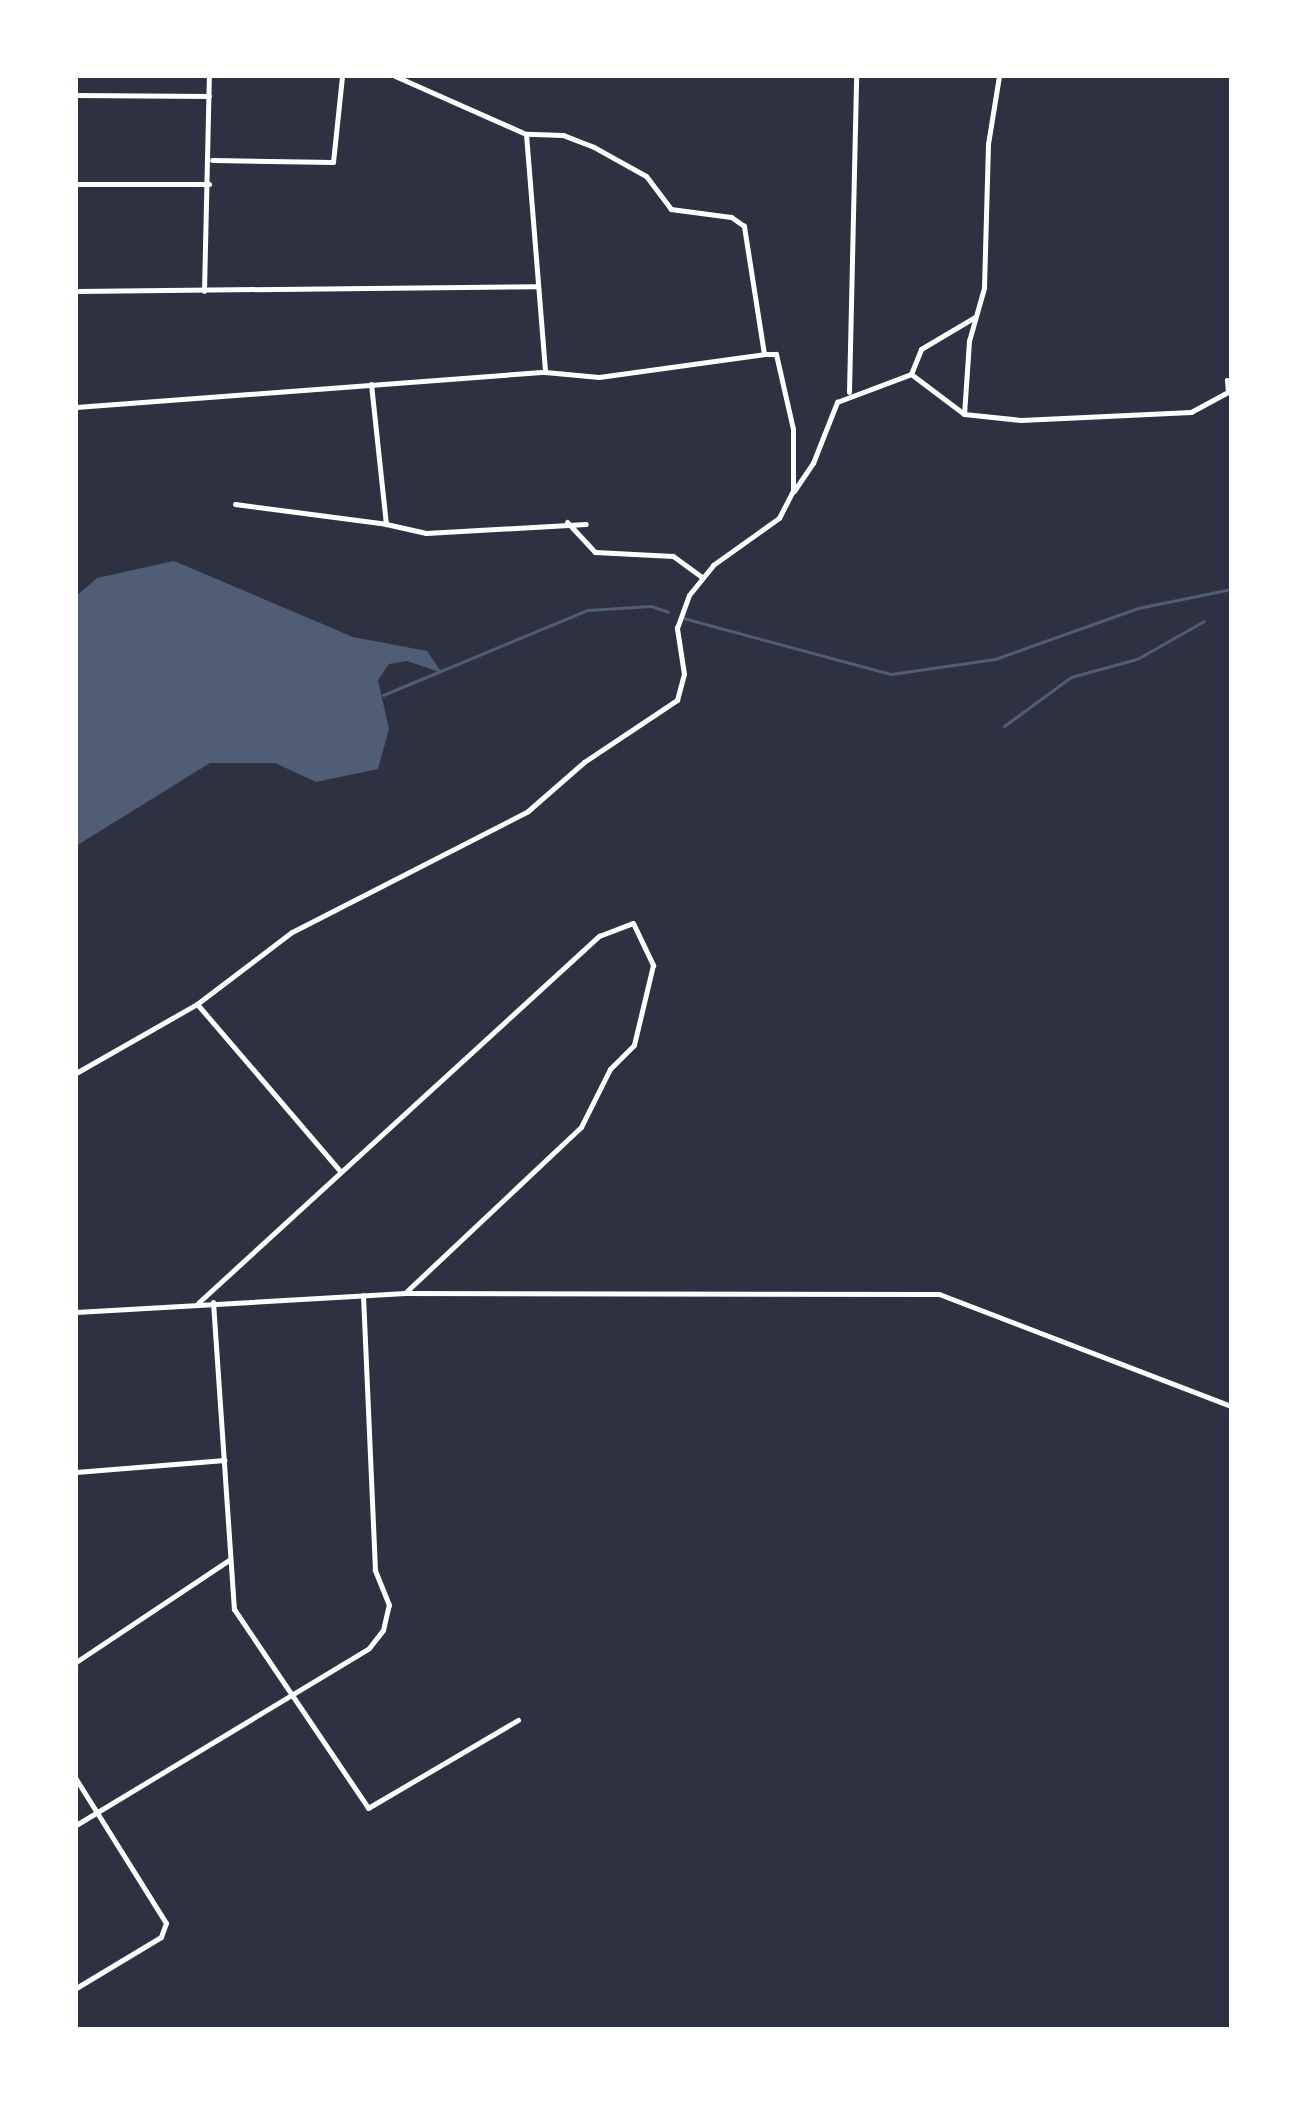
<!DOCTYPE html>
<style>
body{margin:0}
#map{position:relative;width:1307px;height:2105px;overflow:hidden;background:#2d3142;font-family:Barlow,sans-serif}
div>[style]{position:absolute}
.water>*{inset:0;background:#4f5d75}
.stream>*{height:3px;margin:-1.5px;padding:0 1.5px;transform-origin:1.5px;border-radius:1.5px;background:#4f5d75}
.minor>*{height:5px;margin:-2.5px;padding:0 2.5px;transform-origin:2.5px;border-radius:2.5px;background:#fff}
span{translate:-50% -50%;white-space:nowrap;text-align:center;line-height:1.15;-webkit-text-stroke:6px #fff;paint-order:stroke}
.frame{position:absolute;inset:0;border:78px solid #fff;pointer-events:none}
</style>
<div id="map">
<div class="water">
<i style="clip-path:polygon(174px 561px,353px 637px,427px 651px,442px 673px,407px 661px,389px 664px,378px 680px,389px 729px,378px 769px,316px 782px,275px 763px,210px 763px,76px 846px,76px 596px,97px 578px)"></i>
</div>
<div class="stream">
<i style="left:683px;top:618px;width:215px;rotate:15.1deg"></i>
<i style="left:891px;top:674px;width:105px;rotate:-8.2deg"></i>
<i style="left:995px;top:659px;width:152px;rotate:-19.6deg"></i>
<i style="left:1138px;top:608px;width:95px;rotate:-11.5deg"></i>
<i style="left:383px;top:695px;width:221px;rotate:-22.6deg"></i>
<i style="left:587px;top:610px;width:64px;rotate:-3.6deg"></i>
<i style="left:651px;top:606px;width:18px;rotate:19deg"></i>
<i style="left:1004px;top:726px;width:83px;rotate:-36.2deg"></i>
<i style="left:1071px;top:677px;width:68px;rotate:-15.3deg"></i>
<i style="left:1137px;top:659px;width:77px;rotate:-29.6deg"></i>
</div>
<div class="minor">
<i style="left:395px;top:76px;width:143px;rotate:23.9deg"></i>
<i style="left:999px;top:76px;width:69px;rotate:99.2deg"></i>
<i style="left:988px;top:144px;width:144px;rotate:91.6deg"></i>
<i style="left:984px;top:288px;width:55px;rotate:105.8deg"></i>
<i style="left:969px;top:341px;width:73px;rotate:93.9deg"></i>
<i style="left:964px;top:414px;width:57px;rotate:6deg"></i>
<i style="left:1021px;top:420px;width:170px;rotate:-2.7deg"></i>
<i style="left:1191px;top:412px;width:42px;rotate:-28.4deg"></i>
<i style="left:1228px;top:392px;width:12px;rotate:-95deg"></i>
<i style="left:76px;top:95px;width:133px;rotate:0.4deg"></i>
<i style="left:212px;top:160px;width:121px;rotate:0.9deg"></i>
<i style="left:333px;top:162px;width:86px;rotate:-84deg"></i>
<i style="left:76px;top:184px;width:133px"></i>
<i style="left:76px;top:291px;width:461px;rotate:-0.6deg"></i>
<i style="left:204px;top:291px;width:215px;rotate:-88.7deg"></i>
<i style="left:545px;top:372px;width:54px;rotate:5.3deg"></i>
<i style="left:599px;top:377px;width:167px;rotate:-7.9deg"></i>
<i style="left:911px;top:374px;width:66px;rotate:37deg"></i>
<i style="left:371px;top:384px;width:141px;rotate:83.9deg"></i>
<i style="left:386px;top:524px;width:41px;rotate:12.7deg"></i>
<i style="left:426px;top:533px;width:160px;rotate:-3.2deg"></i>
<i style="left:849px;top:392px;width:316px;rotate:-88.7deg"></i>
<i style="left:76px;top:407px;width:470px;rotate:-4.3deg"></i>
<i style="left:794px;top:491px;width:34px;rotate:-56deg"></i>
<i style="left:813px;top:463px;width:66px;rotate:-68.5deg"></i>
<i style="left:837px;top:402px;width:79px;rotate:-20.7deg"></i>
<i style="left:911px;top:374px;width:27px;rotate:-68deg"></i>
<i style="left:921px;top:349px;width:63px;rotate:-30.7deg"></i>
<i style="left:235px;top:504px;width:152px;rotate:7.5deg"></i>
<i style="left:567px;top:522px;width:41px;rotate:47deg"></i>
<i style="left:595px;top:552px;width:78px;rotate:2.9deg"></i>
<i style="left:673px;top:556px;width:36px;rotate:36deg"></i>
<i style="left:197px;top:1004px;width:221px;rotate:49.4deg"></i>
<i style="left:76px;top:1073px;width:139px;rotate:-29.7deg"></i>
<i style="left:197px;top:1004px;width:119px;rotate:-37.2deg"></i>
<i style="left:292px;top:932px;width:265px;rotate:-27.1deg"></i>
<i style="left:528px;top:811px;width:74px;rotate:-41.2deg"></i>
<i style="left:584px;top:762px;width:112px;rotate:-33.7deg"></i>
<i style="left:677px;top:700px;width:27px;rotate:-75deg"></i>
<i style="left:684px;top:674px;width:47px;rotate:-98.7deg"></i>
<i style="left:677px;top:628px;width:35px;rotate:-70deg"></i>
<i style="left:689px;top:595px;width:38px;rotate:-51deg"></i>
<i style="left:713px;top:565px;width:81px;rotate:-35.5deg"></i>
<i style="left:779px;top:518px;width:30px;rotate:-63deg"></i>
<i style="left:793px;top:491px;width:62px;rotate:-90deg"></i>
<i style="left:793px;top:429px;width:77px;rotate:-102.8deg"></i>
<i style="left:776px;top:354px;width:12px;rotate:180deg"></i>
<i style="left:764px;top:354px;width:130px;rotate:-98.9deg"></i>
<i style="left:744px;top:226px;width:16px;rotate:-145deg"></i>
<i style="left:731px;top:217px;width:61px;rotate:-172.4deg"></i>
<i style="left:671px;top:209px;width:41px;rotate:-127.1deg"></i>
<i style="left:646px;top:176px;width:60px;rotate:-150.9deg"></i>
<i style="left:594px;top:147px;width:33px;rotate:-159deg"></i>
<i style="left:563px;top:135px;width:37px;rotate:-178deg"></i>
<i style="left:526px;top:134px;width:239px;rotate:85.4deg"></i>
<i style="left:213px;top:1302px;width:308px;rotate:86.1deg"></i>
<i style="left:234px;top:1609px;width:240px;rotate:56deg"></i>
<i style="left:368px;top:1808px;width:174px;rotate:-30.4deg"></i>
<i style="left:198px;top:1303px;width:544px;rotate:-42.47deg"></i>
<i style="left:599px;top:936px;width:36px;rotate:-21deg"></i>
<i style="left:633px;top:923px;width:47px;rotate:64.5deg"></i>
<i style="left:653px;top:965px;width:82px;rotate:103.4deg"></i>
<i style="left:634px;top:1045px;width:34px;rotate:135deg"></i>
<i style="left:610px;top:1069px;width:65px;rotate:116.6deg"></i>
<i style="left:581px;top:1127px;width:241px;rotate:136.7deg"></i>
<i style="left:76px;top:1312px;width:330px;rotate:-3.3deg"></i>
<i style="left:405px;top:1293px;width:534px;rotate:0.11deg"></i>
<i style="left:939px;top:1294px;width:313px;rotate:21deg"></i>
<i style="left:76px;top:1472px;width:149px;rotate:-4.6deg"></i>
<i style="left:76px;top:1662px;width:184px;rotate:-33.7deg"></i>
<i style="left:76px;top:1779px;width:170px;rotate:58deg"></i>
<i style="left:166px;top:1923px;width:15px;rotate:110deg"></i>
<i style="left:161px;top:1937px;width:99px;rotate:149deg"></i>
<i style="left:76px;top:1825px;width:342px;rotate:-31.1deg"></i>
<i style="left:369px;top:1648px;width:23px;rotate:-52deg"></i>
<i style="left:383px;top:1630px;width:26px;rotate:-77deg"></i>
<i style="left:389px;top:1605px;width:38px;rotate:-112deg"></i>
<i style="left:375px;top:1570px;width:275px;rotate:-92.5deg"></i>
</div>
<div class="frame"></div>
</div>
